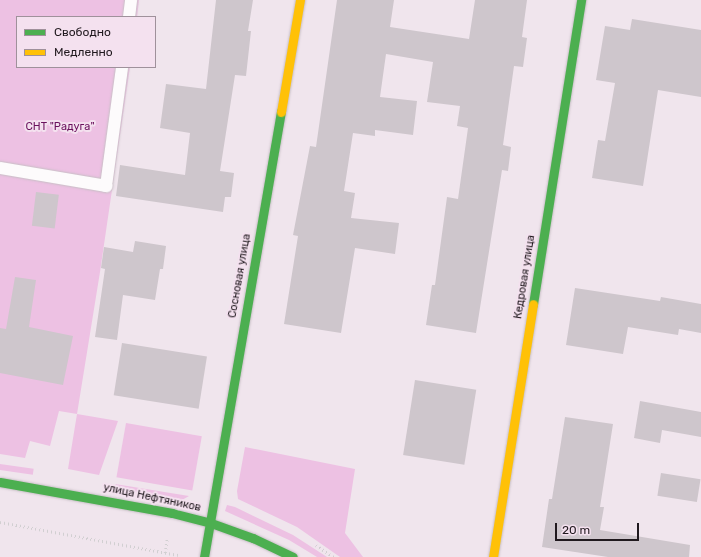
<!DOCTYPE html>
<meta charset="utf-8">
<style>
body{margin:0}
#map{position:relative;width:701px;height:557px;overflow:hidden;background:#f0e5ed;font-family:Rubik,sans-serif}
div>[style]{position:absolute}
.green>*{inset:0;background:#edc1e3;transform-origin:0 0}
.building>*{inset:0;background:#cec6cc;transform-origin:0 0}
.path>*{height:2.5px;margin-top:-1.25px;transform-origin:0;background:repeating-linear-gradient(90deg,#d1cfd1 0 1px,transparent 0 4px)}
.roads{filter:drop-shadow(0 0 1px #c7bfc5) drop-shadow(0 0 1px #c7bfc5)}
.lane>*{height:12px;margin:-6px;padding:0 6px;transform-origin:6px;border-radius:6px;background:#fdfbfc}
.fast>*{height:9px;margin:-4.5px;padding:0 4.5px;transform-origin:4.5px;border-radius:4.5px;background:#4caf50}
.slow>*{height:9px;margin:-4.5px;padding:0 4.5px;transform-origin:4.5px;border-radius:4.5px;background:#ffc107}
span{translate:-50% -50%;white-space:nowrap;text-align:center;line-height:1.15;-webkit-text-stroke:4px #f4e1ef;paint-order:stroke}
.park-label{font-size:11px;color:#6a115d}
.street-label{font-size:11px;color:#20191e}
.legend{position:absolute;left:16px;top:16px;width:140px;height:52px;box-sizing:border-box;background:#f4e1ef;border:1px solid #9f919b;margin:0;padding:5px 7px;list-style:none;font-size:12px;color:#20191e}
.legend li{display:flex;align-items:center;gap:8px;height:20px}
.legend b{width:20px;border:1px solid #9f919b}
.scale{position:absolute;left:555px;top:523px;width:84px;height:18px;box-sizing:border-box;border:2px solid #20191e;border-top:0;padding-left:5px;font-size:12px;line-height:14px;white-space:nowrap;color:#20191e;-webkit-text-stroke:3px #f4e1ef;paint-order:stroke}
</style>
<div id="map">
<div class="green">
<i style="clip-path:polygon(0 0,139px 0,137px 17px,17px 17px,17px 67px,130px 67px,100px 272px,77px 414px,118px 421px,99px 475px,68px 469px,77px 414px,59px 411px,50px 446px,30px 441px,25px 458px,0 454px)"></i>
<i style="left:126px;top:423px;width:77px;height:55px;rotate:10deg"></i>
<i style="clip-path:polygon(245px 447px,355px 469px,345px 533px,363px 557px,340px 557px,297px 527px,238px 499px,237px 491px)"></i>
<i style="left:0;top:464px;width:34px;height:6px;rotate:8deg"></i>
<i style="clip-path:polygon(115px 484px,189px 496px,182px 500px,121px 489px)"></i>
<i style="clip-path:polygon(227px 505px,235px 507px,293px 535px,327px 557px,317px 557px,289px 540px,225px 511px)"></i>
</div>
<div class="building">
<i style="clip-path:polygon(216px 0,253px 0,248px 31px,251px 31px,246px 76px,235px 75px,220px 171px,234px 173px,231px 197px,225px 197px,223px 212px,116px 196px,120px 165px,185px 175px,190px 133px,160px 128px,166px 84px,206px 89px)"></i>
<i style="clip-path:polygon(337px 0,394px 0,390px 27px,469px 39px,475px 0,527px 0,522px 37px,527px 38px,523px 67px,514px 66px,503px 145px,511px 147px,508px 171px,502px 170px,476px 333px,426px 325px,432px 285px,435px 285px,447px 197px,458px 199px,468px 128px,457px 126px,460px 106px,427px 102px,433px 62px,386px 54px,380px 97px,417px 101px,413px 135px,375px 130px,375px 136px,353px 133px,344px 191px,355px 193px,351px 218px,399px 223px,395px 254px,355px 248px,341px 333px,284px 324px,298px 236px,293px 235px,310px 146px,316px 147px)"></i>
<i style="clip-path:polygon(632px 19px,701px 30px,701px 97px,658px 90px,643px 186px,592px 178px,598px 140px,605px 141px,615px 83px,596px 80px,605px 26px,630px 30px)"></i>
<i style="left:36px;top:192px;width:23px;height:34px;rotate:7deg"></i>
<i style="clip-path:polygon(135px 241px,166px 246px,163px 269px,160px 269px,155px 300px,123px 295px,117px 340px,95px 337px,105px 269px,101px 268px,104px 247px,133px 252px)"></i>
<i style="clip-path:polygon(15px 277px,36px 280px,29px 327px,73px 336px,63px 385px,0 373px,0 328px,6px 329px)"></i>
<i style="clip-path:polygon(575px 288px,660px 301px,661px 297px,701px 304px,701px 333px,679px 329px,678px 335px,628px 327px,623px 354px,566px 345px)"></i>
<i style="left:122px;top:343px;width:86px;height:53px;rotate:9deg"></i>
<i style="left:415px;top:380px;width:62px;height:76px;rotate:9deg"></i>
<i style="clip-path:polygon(640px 401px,701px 412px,701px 437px,662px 430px,660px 443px,634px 438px)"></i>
<i style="clip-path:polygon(565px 417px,613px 424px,600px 507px,604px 507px,600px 530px,690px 545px,689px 557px,608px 557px,542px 547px,549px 499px,552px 499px)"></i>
<i style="left:661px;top:473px;width:40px;height:23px;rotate:9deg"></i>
</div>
<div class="path">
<i style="left:0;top:522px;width:181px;rotate:10.5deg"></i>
<i style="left:316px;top:545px;width:22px;rotate:34deg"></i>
<i style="left:165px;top:553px;width:15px;rotate:-82deg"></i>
</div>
<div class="roads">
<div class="lane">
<i style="left:129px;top:17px;width:17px;rotate:-83deg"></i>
<i style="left:0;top:168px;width:108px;rotate:9.6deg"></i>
<i style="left:106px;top:186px;width:120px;rotate:-82.3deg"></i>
</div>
<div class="fast">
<i style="left:533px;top:304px;width:308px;rotate:-81deg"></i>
<i style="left:0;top:482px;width:175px;rotate:10.2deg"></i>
<i style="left:172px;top:513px;width:40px;rotate:14.4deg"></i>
<i style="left:211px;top:523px;width:45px;rotate:19.7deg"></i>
<i style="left:253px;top:538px;width:44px;rotate:25.4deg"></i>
<i style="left:204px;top:557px;width:452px;rotate:-80.2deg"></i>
</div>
<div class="slow">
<i style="left:281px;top:112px;width:114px;rotate:-80.4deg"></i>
<i style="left:493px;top:557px;width:256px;rotate:-81deg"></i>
</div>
</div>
<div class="park-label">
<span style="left:60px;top:127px">СНТ "Радуга"</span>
</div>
<div class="street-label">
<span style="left:240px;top:276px;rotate:-80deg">Сосновая улица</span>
<span style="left:525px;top:277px;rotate:-81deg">Кедровая улица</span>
<span style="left:152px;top:498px;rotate:12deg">улица Нефтяников</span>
</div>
<ul class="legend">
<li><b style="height:5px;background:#4caf50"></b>Свободно</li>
<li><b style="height:5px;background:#ffc107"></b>Медленно</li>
</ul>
<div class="scale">20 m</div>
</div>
